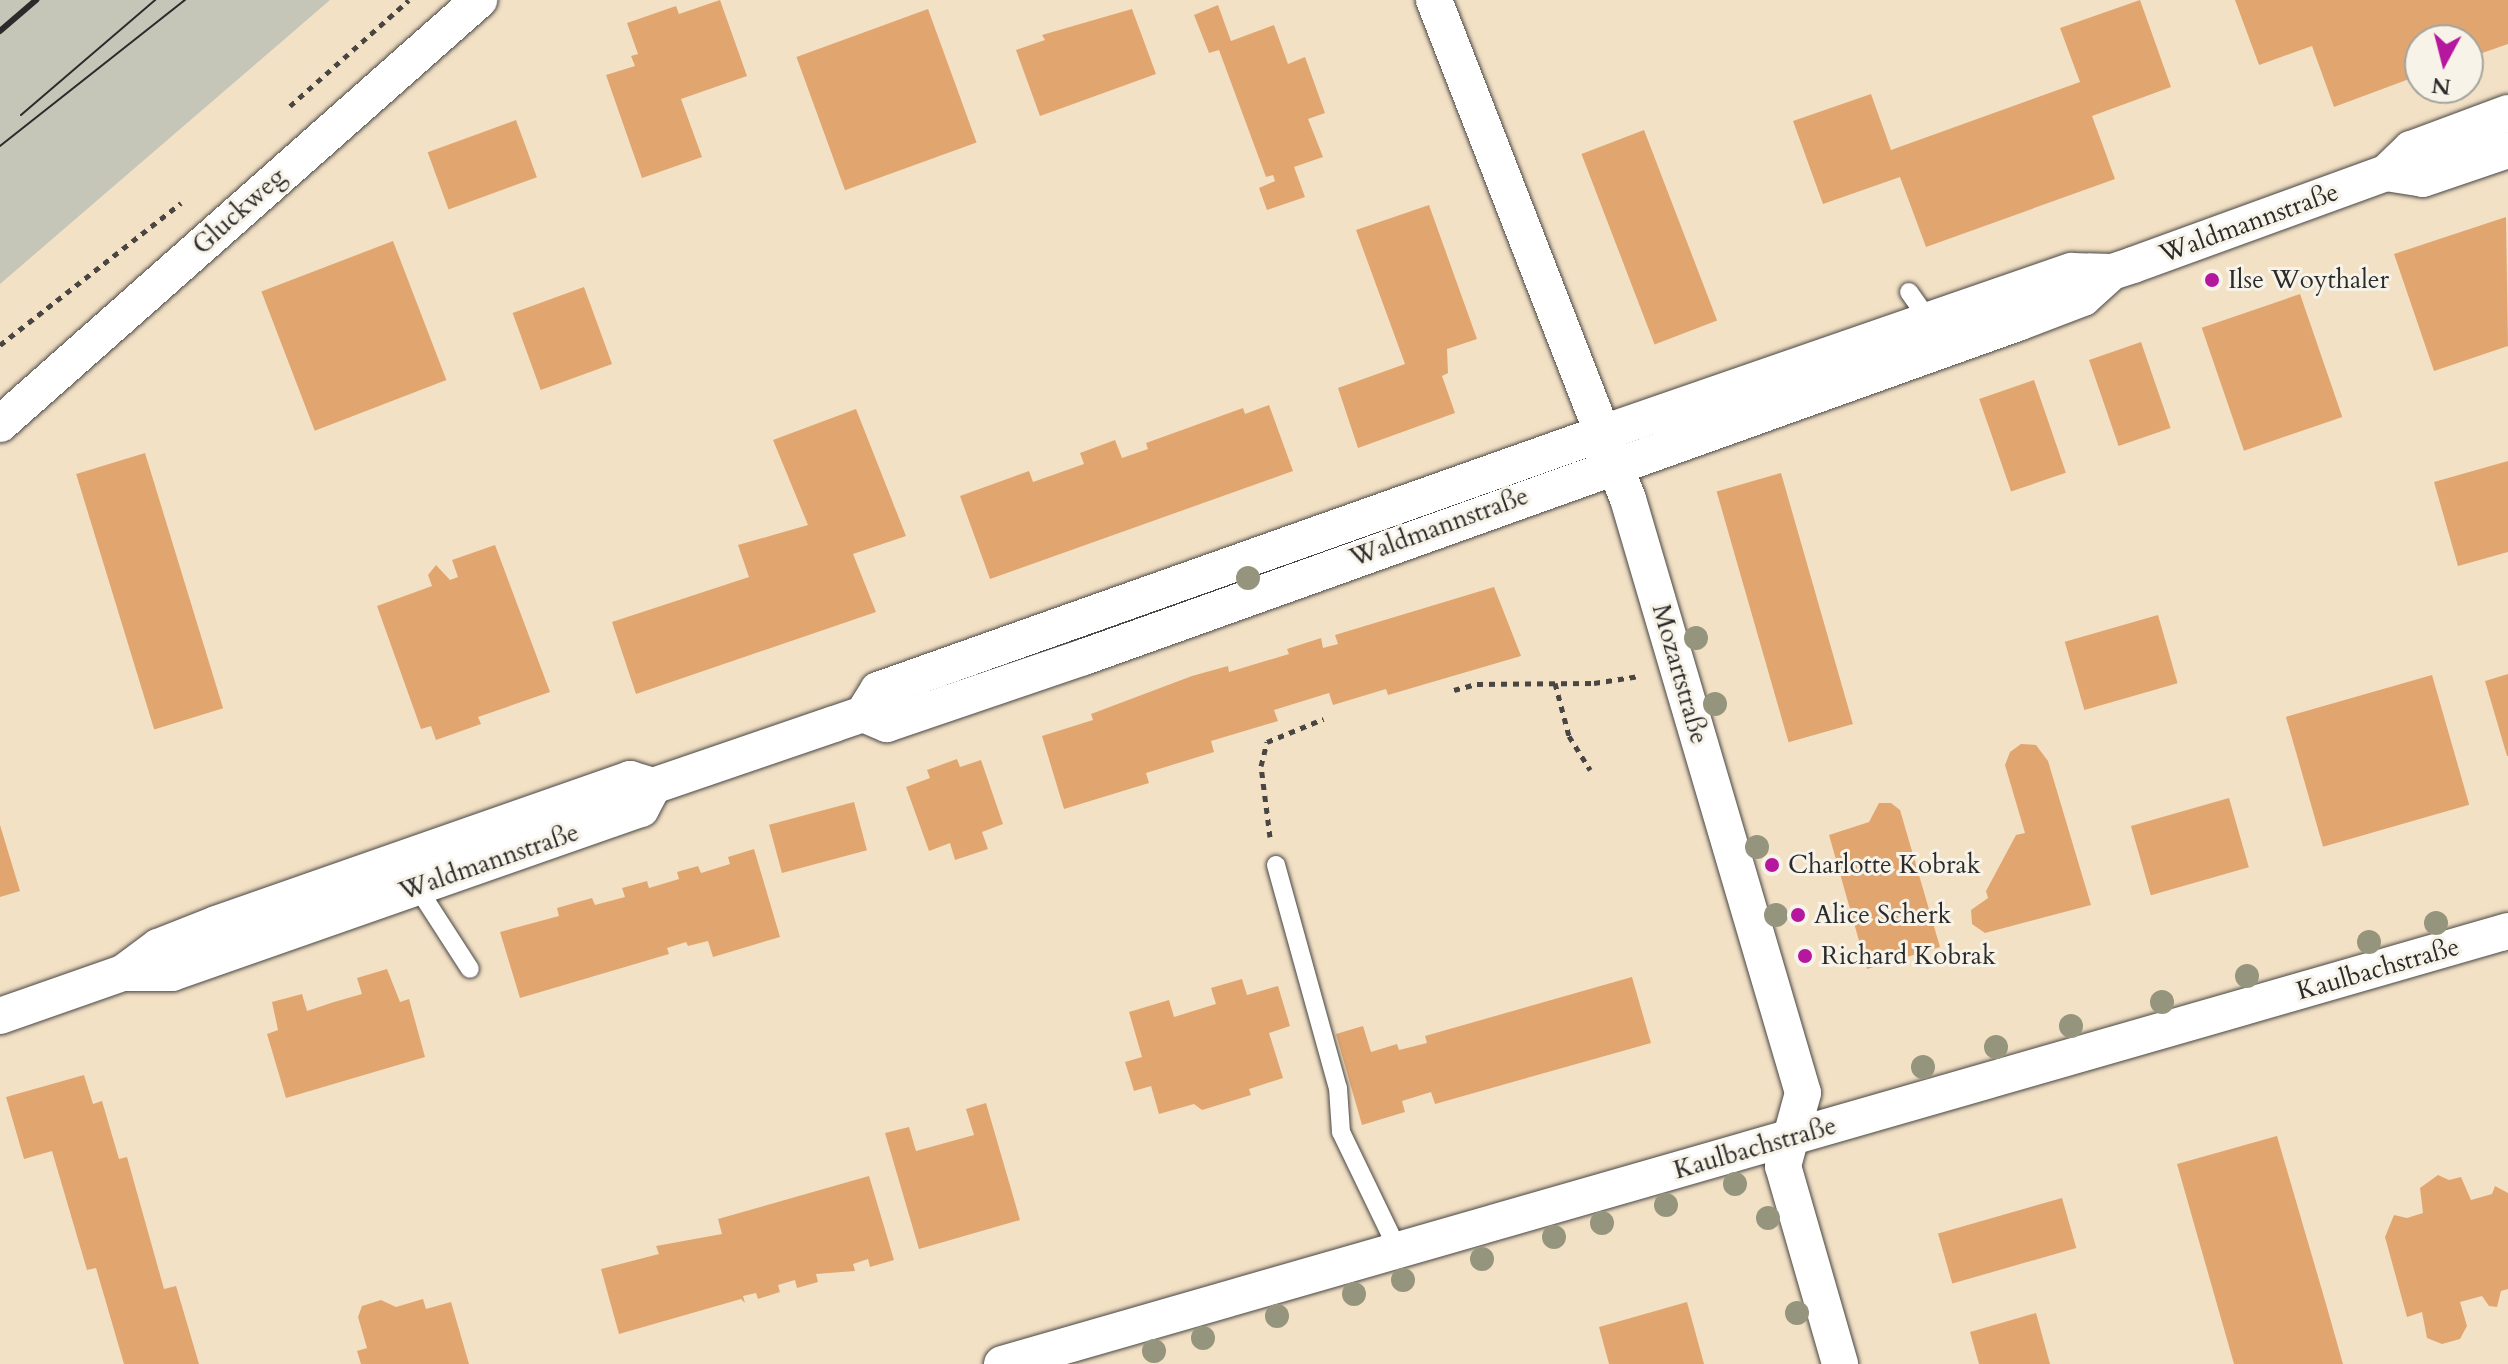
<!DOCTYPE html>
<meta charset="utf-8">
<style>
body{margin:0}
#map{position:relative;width:2508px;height:1364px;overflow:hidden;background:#f3e1c6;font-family:Cardo,serif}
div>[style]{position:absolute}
.industrial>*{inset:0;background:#c5c5b8}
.building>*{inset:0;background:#e1a670;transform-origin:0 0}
.path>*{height:5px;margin-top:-2.5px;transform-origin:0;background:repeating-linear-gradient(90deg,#494642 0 6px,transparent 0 12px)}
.roads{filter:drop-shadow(0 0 2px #494642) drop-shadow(0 0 2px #494642)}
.service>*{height:18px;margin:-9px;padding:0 9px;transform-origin:9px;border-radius:9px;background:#fff}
.minor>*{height:36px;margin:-18px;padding:0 18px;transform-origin:18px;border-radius:18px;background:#fff}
.tram>*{height:2px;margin:-1px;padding:0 1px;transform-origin:1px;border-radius:1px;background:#2b2b2b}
.rail>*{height:6px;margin:-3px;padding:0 3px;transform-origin:3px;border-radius:3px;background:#2b2b2b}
.trees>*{width:24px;height:24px;margin:-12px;border-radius:50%;background:#95957d}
.dots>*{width:22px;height:22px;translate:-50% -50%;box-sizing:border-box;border:4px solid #f7f3e8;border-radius:50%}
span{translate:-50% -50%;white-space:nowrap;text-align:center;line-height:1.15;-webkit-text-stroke:6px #f7f3e8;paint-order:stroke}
.street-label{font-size:26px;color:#2b2b2b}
.poi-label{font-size:26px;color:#2b2b2b}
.left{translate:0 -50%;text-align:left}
.north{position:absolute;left:2404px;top:24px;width:80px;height:80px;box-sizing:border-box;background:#f7f3e8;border:2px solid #a5a39c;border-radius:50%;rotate:187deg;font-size:22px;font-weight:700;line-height:32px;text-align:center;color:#2b2b2b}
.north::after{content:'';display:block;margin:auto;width:28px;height:36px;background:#b5179e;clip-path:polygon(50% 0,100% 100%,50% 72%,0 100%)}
</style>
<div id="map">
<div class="industrial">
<i style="clip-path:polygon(0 0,330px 0,0 284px)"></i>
</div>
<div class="building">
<i style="clip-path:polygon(720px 0,747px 76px,681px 99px,702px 157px,642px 178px,606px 75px,635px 66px,631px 56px,638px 54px,627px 23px,676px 6px,679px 14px)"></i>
<i style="clip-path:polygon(2140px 0,2171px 87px,2092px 116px,2115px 179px,1926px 247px,1900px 177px,1823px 204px,1793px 121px,1871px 94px,1891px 150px,2080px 82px,2060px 28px)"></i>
<i style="clip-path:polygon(2235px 0,2508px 0,2508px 44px,2468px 58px,2468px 40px,2420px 40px,2420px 75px,2334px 107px,2312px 46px,2259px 65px)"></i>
<i style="clip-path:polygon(1218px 5px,1231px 41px,1274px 25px,1288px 64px,1305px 57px,1325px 113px,1308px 119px,1323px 157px,1294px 167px,1305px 197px,1267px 210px,1259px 188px,1275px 181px,1273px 175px,1266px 177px,1219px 50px,1209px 53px,1194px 15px)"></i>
<i style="left:928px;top:9px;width:142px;height:140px;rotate:70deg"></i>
<i style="clip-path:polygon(1132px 9px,1156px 74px,1040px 116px,1016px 50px,1045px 40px,1042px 35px)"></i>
<i style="left:516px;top:120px;width:61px;height:94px;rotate:70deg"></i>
<i style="left:1644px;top:130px;width:204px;height:67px;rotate:69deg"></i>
<i style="clip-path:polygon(1429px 205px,1477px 339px,1447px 349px,1448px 373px,1442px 376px,1455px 413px,1358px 448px,1338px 388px,1405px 364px,1356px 230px)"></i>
<i style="clip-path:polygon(2506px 217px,2508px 346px,2434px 371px,2394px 254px)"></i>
<i style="left:393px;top:241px;width:149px;height:141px;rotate:69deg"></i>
<i style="left:584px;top:287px;width:82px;height:76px;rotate:70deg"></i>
<i style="left:2300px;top:294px;width:130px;height:104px;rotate:71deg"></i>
<i style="left:2141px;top:342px;width:91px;height:55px;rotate:71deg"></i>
<i style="left:2034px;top:380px;width:98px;height:58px;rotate:71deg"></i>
<i style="clip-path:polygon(1269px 405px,1293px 471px,990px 579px,960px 496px,1029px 471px,1033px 482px,1084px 464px,1080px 453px,1115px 440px,1122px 458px,1148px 449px,1146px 443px,1243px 408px,1245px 414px)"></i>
<i style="clip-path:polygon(856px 409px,906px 536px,853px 554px,876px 612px,636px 694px,612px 622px,749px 577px,738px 545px,808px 525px,773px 440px)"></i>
<i style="left:145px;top:453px;width:267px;height:72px;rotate:73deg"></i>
<i style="clip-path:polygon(2508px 461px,2508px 552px,2458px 566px,2434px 482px)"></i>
<i style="left:1781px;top:473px;width:261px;height:67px;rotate:74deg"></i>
<i style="clip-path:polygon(495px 545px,550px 692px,478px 717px,481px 724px,436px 740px,431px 726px,421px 729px,377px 606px,432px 586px,428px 575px,436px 565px,450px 580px,458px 577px,452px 560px)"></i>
<i style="clip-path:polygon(1494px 587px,1521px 656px,1388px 695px,1386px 689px,1333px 705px,1329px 693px,1274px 710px,1278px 721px,1211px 741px,1214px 752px,1146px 773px,1149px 783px,1064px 809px,1042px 736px,1093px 720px,1091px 714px,1192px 676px,1228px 666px,1229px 672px,1289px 654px,1287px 649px,1321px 638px,1323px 648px,1338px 644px,1335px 635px)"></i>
<i style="left:2158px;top:615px;width:71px;height:97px;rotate:74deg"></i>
<i style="clip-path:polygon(2508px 674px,2508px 756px,2507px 756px,2485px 681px)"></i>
<i style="left:2432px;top:675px;width:135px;height:152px;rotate:74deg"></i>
<i style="clip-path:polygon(2021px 744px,2036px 745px,2048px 761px,2091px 905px,1985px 933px,1972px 924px,1971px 910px,1988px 898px,1986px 891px,2016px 835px,2025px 833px,2005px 765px,2010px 752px)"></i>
<i style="clip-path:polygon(957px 759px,960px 767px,981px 760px,1003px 824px,982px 832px,988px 849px,955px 860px,950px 843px,929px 851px,906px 787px,930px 778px,927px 770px)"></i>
<i style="left:2229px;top:798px;width:72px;height:102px;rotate:74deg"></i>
<i style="left:854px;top:802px;width:50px;height:88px;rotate:75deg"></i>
<i style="clip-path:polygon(1879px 803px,1891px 803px,1900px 810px,1940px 947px,1867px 969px,1829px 835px,1869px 822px)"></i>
<i style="clip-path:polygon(0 825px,20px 891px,0 897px)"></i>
<i style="clip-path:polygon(754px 849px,780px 937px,713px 957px,708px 941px,688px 946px,686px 942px,667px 948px,669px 954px,520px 998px,500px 932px,559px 916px,557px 908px,592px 898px,595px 905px,625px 897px,622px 888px,647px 881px,649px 888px,679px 879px,677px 872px,698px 866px,701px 873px,730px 864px,728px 857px)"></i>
<i style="clip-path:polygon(387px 969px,400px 1002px,409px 999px,425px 1057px,286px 1098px,267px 1034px,278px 1030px,272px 1002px,302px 994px,307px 1011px,334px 1002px,362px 994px,357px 978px)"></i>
<i style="clip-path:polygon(1632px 977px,1651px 1043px,1435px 1104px,1431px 1092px,1402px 1101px,1405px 1112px,1362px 1125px,1336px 1034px,1363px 1026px,1371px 1052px,1397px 1044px,1399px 1050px,1427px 1043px,1425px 1036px)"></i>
<i style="clip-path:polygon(1242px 979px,1247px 995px,1278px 986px,1290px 1026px,1269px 1033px,1283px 1078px,1249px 1089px,1251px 1095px,1202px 1110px,1194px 1104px,1159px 1114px,1151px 1086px,1134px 1091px,1125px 1062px,1142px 1057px,1129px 1012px,1169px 1000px,1174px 1017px,1216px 1004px,1211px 988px)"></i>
<i style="clip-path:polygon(84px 1075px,93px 1104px,102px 1101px,119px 1159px,127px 1157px,164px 1289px,176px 1286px,199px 1364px,124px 1364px,96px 1268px,87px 1270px,52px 1151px,24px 1159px,6px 1097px)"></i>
<i style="clip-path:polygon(986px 1103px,1020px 1220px,919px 1249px,885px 1133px,909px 1127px,916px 1151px,974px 1135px,966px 1109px)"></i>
<i style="clip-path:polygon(2277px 1136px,2326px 1304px,2343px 1364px,2234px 1364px,2177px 1164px)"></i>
<i style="clip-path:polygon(2438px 1175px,2449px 1180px,2461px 1177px,2471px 1200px,2492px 1194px,2495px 1186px,2508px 1193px,2508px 1289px,2501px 1291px,2497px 1307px,2489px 1306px,2482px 1296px,2460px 1302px,2467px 1326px,2460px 1339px,2442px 1344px,2427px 1338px,2422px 1312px,2407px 1317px,2385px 1237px,2394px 1215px,2407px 1218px,2423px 1213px,2420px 1188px)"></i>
<i style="clip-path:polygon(869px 1176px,894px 1260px,870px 1267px,868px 1259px,853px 1264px,855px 1271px,816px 1274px,818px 1282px,797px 1288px,795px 1280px,778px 1285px,780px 1292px,758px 1299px,756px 1293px,743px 1296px,745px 1303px,741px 1299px,619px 1334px,601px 1269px,659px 1254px,656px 1246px,722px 1234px,718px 1219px)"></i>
<i style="left:2062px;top:1198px;width:52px;height:129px;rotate:74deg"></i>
<i style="clip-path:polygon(423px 1299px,426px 1309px,451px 1302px,469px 1364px,361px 1364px,357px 1351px,367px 1348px,358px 1317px,362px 1306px,381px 1300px,396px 1307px)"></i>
<i style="clip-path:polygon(1687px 1302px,1704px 1364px,1609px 1364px,1599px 1327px)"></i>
<i style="clip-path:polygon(2036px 1313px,2050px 1364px,1979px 1364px,1970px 1332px)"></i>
</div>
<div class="path">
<i style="left:290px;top:106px;width:159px;rotate:-41.7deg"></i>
<i style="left:0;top:345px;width:230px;rotate:-38.1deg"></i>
<i style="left:1555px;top:683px;width:55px;rotate:75.2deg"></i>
<i style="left:1569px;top:736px;width:40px;rotate:58deg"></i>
<i style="left:1454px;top:690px;width:24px;rotate:-15deg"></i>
<i style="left:1477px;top:684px;width:117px;rotate:-0.5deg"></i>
<i style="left:1594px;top:683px;width:46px;rotate:-8.8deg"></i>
<i style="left:1270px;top:837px;width:72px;rotate:-97.2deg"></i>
<i style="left:1261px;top:766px;width:25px;rotate:-76deg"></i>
<i style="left:1267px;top:742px;width:61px;rotate:-22.3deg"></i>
</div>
<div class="roads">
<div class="service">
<i style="left:1909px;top:292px;width:42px;rotate:54.8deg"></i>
<i style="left:1276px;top:865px;width:231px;rotate:74.5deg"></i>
<i style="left:1338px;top:1088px;width:44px;rotate:86.1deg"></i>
<i style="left:1341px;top:1132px;width:131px;rotate:64.2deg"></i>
<i style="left:415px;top:884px;width:101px;rotate:57.1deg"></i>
</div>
<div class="minor">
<i style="left:1434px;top:0;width:535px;rotate:68.76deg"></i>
<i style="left:1628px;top:499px;width:619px;rotate:73.58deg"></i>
<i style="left:1803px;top:1093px;width:76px;rotate:105.3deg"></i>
<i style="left:1783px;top:1166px;width:206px;rotate:73.9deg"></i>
<i style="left:2386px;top:173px;width:37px;rotate:9deg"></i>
<i style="left:2423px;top:179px;width:90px;rotate:-18.8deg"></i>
<i style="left:0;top:424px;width:640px;rotate:-41.51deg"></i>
<i style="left:863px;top:714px;width:26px;rotate:23deg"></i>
<i style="left:887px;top:724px;width:208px;rotate:-18.8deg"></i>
<i style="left:1084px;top:657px;width:992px;rotate:-19.68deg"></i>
<i style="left:2018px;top:323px;width:70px;rotate:-21deg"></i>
<i style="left:2083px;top:298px;width:39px;rotate:-42deg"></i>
<i style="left:123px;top:973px;width:49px"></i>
<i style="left:172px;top:973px;width:497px;rotate:-19.3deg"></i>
<i style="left:641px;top:809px;width:26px;rotate:-62deg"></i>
<i style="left:0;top:1016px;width:130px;rotate:-19.3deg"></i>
<i style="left:123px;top:973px;width:44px;rotate:-36.6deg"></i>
<i style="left:158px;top:947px;width:62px;rotate:-21.6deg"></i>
<i style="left:216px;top:924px;width:439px;rotate:-19.3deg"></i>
<i style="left:630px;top:779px;width:24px;rotate:17deg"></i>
<i style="left:653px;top:786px;width:191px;rotate:-18.9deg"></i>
<i style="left:834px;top:724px;width:31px;rotate:-19deg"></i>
<i style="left:863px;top:714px;width:28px;rotate:-58deg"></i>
<i style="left:878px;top:690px;width:766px;rotate:-19.52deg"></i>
<i style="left:1600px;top:434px;width:499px;rotate:-19.1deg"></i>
<i style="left:2072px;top:271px;width:40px;rotate:1.4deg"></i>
<i style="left:2112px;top:272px;width:22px;rotate:-18deg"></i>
<i style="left:2133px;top:265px;width:269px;rotate:-20deg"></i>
<i style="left:2386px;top:173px;width:35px;rotate:-44deg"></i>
<i style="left:2411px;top:149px;width:103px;rotate:-20.4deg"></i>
<i style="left:1002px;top:1364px;width:1567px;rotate:-16.04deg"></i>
</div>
</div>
<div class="tram">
<i style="left:21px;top:115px;width:177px;rotate:-40.6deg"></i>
<i style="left:0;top:146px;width:236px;rotate:-38.3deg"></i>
</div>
<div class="rail">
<i style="left:0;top:31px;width:48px;rotate:-40.7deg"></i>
</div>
<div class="trees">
<i style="left:1248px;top:578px"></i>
<i style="left:1696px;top:638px"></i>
<i style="left:1715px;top:704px"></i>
<i style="left:1757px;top:847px"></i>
<i style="left:1776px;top:915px"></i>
<i style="left:2436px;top:923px"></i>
<i style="left:2369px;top:942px"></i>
<i style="left:2247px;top:976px"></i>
<i style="left:2162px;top:1002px"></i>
<i style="left:2071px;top:1026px"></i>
<i style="left:1996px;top:1047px"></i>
<i style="left:1923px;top:1067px"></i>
<i style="left:1735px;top:1184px"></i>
<i style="left:1666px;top:1205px"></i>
<i style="left:1768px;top:1218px"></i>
<i style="left:1602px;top:1223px"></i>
<i style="left:1554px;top:1237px"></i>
<i style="left:1482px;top:1259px"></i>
<i style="left:1403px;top:1280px"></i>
<i style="left:1354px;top:1294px"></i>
<i style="left:1797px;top:1313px"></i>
<i style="left:1277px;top:1316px"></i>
<i style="left:1203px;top:1338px"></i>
<i style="left:1154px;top:1351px"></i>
</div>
<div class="dots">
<i style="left:2212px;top:280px;background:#b5179e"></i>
<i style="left:1772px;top:865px;background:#b5179e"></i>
<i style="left:1798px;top:915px;background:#b5179e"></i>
<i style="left:1805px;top:956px;background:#b5179e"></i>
</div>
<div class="street-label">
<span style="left:239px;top:211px;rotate:-42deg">Gluckweg</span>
<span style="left:2249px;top:223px;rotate:-20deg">Waldmannstraße</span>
<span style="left:1439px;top:527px;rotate:-20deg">Waldmannstraße</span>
<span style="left:1680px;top:674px;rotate:74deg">Mozartstraße</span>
<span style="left:489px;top:862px;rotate:-19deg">Waldmannstraße</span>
<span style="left:2378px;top:969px;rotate:-16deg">Kaulbachstraße</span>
<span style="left:1755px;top:1148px;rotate:-16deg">Kaulbachstraße</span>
</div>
<div class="poi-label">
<span class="left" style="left:2228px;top:280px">Ilse Woythaler</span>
<span class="left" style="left:1788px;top:865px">Charlotte Kobrak</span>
<span class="left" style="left:1814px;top:915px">Alice Scherk</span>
<span class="left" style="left:1821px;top:956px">Richard Kobrak</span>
</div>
<div class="north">N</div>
</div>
